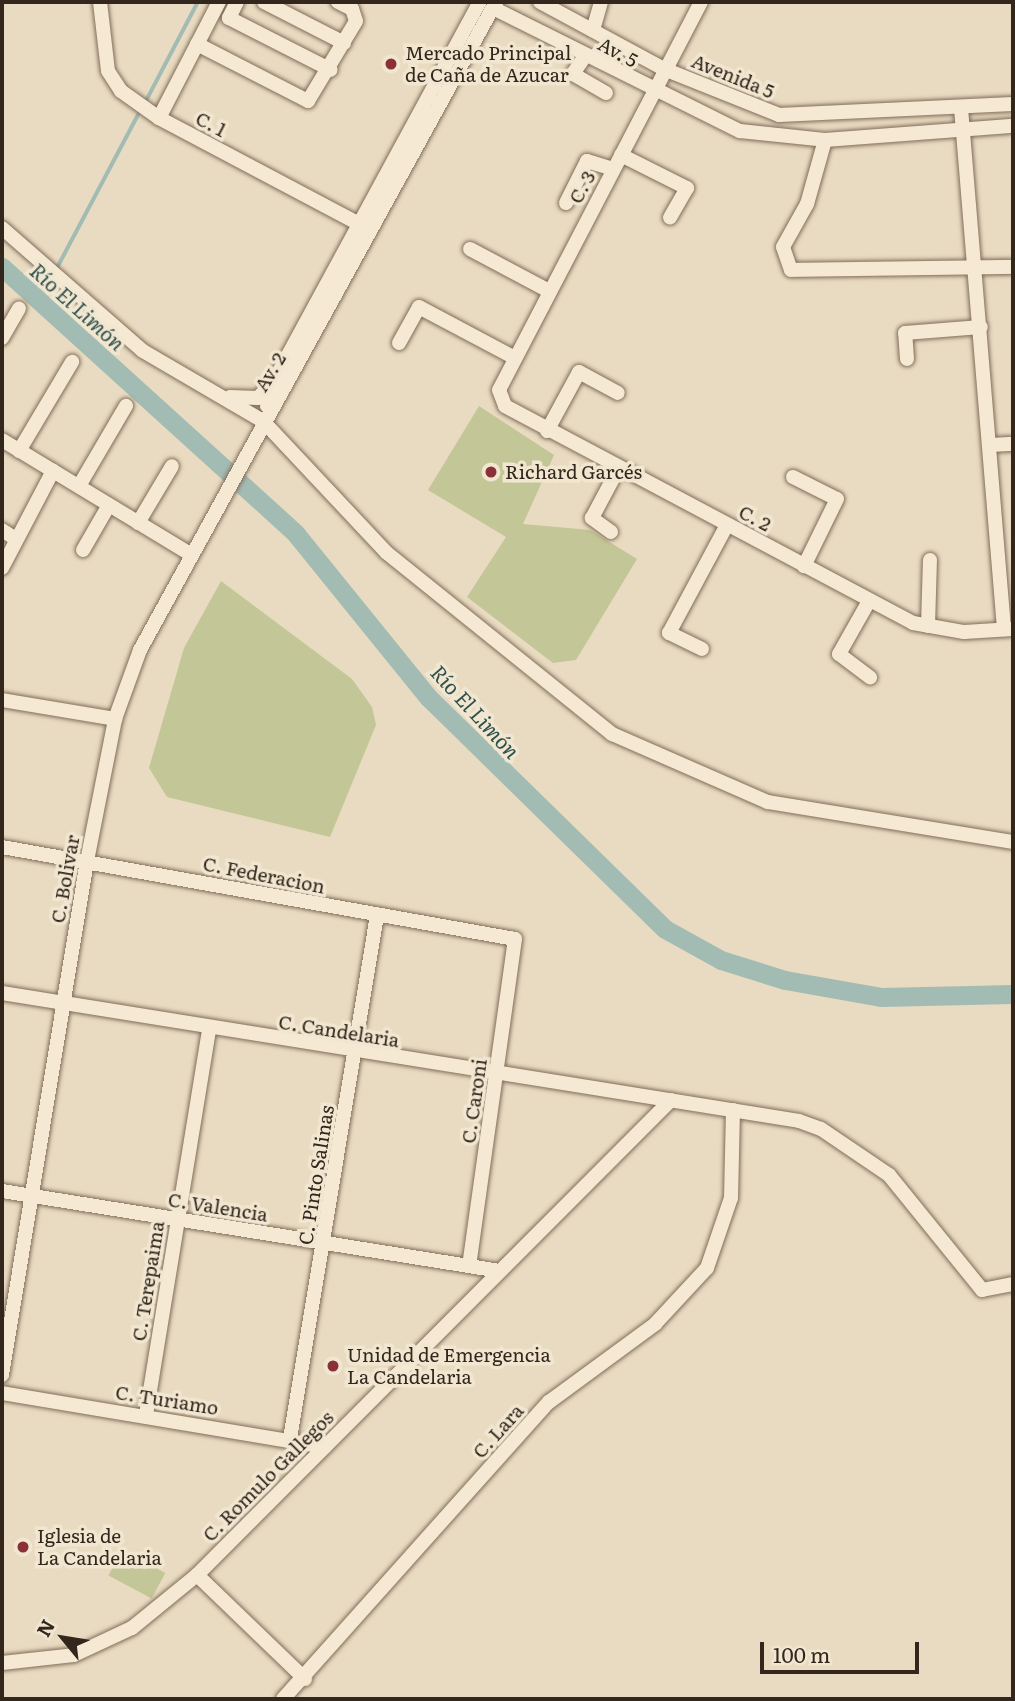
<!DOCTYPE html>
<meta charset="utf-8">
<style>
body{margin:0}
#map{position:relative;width:1015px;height:1701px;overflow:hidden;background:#e9dbc1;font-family:Literata,serif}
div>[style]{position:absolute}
.green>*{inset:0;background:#c3c696;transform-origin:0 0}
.stream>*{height:3.5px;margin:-1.75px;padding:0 1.75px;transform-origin:1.75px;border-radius:1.75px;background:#a3bcb3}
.river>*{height:19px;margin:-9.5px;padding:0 9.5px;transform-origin:9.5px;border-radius:9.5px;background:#a3bcb3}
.roads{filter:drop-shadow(0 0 2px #816d5a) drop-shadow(0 0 2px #816d5a)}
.minor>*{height:14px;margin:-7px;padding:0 7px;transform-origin:7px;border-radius:7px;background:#f5e9d3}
.dots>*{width:19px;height:19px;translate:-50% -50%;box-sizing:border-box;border:4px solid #f1e6d0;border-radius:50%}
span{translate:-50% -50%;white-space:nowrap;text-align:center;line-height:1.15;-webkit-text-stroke:7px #f1e6d0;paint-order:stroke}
.street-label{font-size:19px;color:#32261d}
.poi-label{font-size:19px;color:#32261d}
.left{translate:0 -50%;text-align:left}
.water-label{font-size:21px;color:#2e504c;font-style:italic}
.frame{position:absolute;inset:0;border:4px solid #32261d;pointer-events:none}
.north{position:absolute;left:28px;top:1603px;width:70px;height:70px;-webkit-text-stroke:5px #f1e6d0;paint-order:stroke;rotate:300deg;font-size:19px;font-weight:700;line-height:28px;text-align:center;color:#32261d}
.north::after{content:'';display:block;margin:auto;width:24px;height:32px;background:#32261d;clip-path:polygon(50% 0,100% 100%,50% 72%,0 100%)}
.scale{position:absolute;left:760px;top:1642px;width:159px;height:32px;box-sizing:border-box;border:4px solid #32261d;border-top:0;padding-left:9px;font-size:21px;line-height:24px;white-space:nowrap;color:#32261d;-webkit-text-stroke:5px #f1e6d0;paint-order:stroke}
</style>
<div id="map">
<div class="green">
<i style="clip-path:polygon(479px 406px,554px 455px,523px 524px,590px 530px,637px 559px,576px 660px,553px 663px,467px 597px,506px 537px,428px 490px)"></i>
<i style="clip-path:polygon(221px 581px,352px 679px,372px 707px,376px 725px,330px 837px,167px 797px,149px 768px,184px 648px)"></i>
<i style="left:122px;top:1550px;width:49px;height:29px;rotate:28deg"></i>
</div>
<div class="stream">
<i style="left:147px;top:99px;width:110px;rotate:-62.3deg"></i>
<i style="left:57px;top:268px;width:173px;rotate:-62.1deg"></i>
<i style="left:40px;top:301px;width:19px;rotate:-62deg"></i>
</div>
<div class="river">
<i style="left:2px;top:267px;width:397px;rotate:42.2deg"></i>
<i style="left:296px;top:534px;width:211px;rotate:51deg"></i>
<i style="left:429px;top:698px;width:330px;rotate:44.4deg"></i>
<i style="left:665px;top:929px;width:64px;rotate:29deg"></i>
<i style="left:721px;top:960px;width:67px;rotate:17.4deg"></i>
<i style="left:785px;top:980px;width:97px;rotate:10deg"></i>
<i style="left:881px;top:997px;width:132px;rotate:-1.3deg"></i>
</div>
<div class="roads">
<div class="minor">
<i style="left:100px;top:2px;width:69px;rotate:83.4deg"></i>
<i style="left:108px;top:71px;width:24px;rotate:57deg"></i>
<i style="left:121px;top:91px;width:47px;rotate:35.4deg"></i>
<i style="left:159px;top:118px;width:233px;rotate:27.9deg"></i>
<i style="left:237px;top:2px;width:18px;rotate:117deg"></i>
<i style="left:229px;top:18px;width:114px;rotate:27deg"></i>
<i style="left:264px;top:2px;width:90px;rotate:27.1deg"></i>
<i style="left:540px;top:2px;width:141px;rotate:28.4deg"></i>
<i style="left:664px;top:69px;width:124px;rotate:21.8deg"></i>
<i style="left:779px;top:115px;width:234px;rotate:-2.7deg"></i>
<i style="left:701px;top:2px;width:437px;rotate:117.5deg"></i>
<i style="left:499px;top:390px;width:17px;rotate:69deg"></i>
<i style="left:505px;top:406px;width:462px;rotate:28deg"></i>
<i style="left:913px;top:623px;width:52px;rotate:10deg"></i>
<i style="left:964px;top:632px;width:49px;rotate:-3.5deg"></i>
<i style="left:493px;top:8px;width:276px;rotate:26.5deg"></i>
<i style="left:740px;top:131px;width:85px;rotate:6deg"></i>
<i style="left:825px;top:140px;width:189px;rotate:-4.3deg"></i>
<i style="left:593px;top:30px;width:29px;rotate:-74deg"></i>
<i style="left:197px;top:44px;width:125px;rotate:27.2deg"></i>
<i style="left:308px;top:101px;width:93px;rotate:-59deg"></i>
<i style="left:356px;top:21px;width:13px;rotate:-108deg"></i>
<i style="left:352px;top:9px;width:16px;rotate:-153deg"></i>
<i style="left:585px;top:56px;width:22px;rotate:124deg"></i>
<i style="left:573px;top:74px;width:38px;rotate:30deg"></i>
<i style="left:961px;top:108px;width:523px;rotate:85.28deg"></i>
<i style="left:159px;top:118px;width:131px;rotate:-62.7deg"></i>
<i style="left:825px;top:140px;width:66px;rotate:105.7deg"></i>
<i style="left:807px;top:204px;width:49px;rotate:119.2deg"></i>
<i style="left:783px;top:247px;width:24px;rotate:71deg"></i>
<i style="left:791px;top:270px;width:222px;rotate:-0.8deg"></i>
<i style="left:621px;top:155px;width:74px;rotate:26.6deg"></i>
<i style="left:687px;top:188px;width:34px;rotate:120deg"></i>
<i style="left:566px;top:203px;width:47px;rotate:-63.4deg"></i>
<i style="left:587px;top:161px;width:27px;rotate:17deg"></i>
<i style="left:2px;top:228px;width:187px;rotate:41.1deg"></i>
<i style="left:143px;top:351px;width:139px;rotate:30.3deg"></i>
<i style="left:263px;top:421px;width:181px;rotate:46.8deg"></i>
<i style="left:387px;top:553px;width:289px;rotate:38.8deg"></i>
<i style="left:612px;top:734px;width:170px;rotate:23.6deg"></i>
<i style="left:768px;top:802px;width:248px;rotate:9.3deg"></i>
<i style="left:470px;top:249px;width:89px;rotate:28deg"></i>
<i style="left:2px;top:338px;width:34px;rotate:-60deg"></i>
<i style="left:399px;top:343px;width:41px;rotate:-60.9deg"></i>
<i style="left:419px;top:307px;width:109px;rotate:28deg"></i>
<i style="left:907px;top:359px;width:26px;rotate:-94deg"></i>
<i style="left:905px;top:333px;width:76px;rotate:-4.5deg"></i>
<i style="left:230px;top:397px;width:28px;rotate:2deg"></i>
<i style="left:258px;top:398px;width:21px;rotate:-47deg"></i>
<i style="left:267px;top:406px;width:28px;rotate:-73deg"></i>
<i style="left:275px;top:379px;width:429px;rotate:-61.5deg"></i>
<i style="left:547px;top:431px;width:67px;rotate:-61.5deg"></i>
<i style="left:579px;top:372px;width:44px;rotate:28.3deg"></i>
<i style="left:2px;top:440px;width:220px;rotate:31.2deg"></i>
<i style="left:991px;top:445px;width:22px;rotate:-3deg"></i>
<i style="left:19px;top:451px;width:104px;rotate:-59.2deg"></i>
<i style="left:793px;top:477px;width:49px;rotate:26.6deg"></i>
<i style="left:837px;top:499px;width:75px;rotate:116.2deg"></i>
<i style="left:79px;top:486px;width:93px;rotate:-59.6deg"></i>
<i style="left:138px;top:523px;width:66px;rotate:-59.2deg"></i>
<i style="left:2px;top:530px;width:17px;rotate:33deg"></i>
<i style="left:611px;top:532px;width:24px;rotate:-144deg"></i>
<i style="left:592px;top:518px;width:55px;rotate:-62deg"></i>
<i style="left:83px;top:550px;width:52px;rotate:-60deg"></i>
<i style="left:2px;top:568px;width:110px;rotate:-62.3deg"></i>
<i style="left:869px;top:601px;width:61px;rotate:119.5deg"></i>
<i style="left:839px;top:654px;width:39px;rotate:37deg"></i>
<i style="left:928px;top:626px;width:66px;rotate:-88.3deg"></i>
<i style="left:702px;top:649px;width:37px;rotate:-154deg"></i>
<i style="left:669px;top:633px;width:123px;rotate:-61.8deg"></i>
<i style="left:2px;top:700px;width:115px;rotate:9.5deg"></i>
<i style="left:2px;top:847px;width:521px;rotate:10.17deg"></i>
<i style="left:515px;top:939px;width:330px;rotate:98deg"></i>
<i style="left:2px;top:993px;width:807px;rotate:9.12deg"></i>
<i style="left:799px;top:1121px;width:23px;rotate:20deg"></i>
<i style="left:821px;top:1129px;width:82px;rotate:34.1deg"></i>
<i style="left:889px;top:1175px;width:148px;rotate:51deg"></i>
<i style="left:982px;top:1290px;width:32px;rotate:-11deg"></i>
<i style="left:2px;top:1191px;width:504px;rotate:9.13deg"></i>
<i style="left:2px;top:1375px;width:521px;rotate:-80.61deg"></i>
<i style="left:87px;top:861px;width:145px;rotate:-78.8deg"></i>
<i style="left:115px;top:719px;width:73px;rotate:-70.1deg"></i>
<i style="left:140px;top:650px;width:739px;rotate:-61.22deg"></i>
<i style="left:2px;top:1393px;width:327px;rotate:9.5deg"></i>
<i style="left:146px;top:1415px;width:391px;rotate:-80.7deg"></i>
<i style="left:290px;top:1439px;width:531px;rotate:-80.57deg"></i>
<i style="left:197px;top:1575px;width:150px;rotate:43.9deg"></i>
<i style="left:2px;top:1663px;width:72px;rotate:-6.3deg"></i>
<i style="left:74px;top:1655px;width:64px;rotate:-25deg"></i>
<i style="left:132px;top:1628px;width:84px;rotate:-39.2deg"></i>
<i style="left:197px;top:1575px;width:671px;rotate:-45.06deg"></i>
<i style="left:283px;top:1699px;width:399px;rotate:-48.2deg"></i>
<i style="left:549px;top:1402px;width:132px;rotate:-36.3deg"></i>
<i style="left:655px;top:1324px;width:76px;rotate:-47.1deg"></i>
<i style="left:707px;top:1268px;width:74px;rotate:-71.1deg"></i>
<i style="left:731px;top:1198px;width:88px;rotate:-88.7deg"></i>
</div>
</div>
<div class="dots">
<i style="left:391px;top:64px;background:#8a3036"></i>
<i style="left:491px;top:472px;background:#8a3036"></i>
<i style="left:333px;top:1366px;background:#8a3036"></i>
<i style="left:23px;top:1547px;background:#8a3036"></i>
</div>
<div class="street-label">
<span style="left:618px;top:52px;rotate:28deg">Av. 5</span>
<span style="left:733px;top:76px;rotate:22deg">Avenida 5</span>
<span style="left:211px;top:124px;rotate:28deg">C. 1</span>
<span style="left:582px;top:187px;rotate:-62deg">C. 3</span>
<span style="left:270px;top:372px;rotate:-59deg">Av. 2</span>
<span style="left:755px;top:518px;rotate:28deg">C. 2</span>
<span style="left:264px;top:875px;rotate:11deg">C. Federacion</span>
<span style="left:65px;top:879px;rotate:-80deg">C. Bolivar</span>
<span style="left:339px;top:1031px;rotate:9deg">C. Candelaria</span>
<span style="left:474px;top:1101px;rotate:-82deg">C. Caroni</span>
<span style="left:316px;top:1175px;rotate:-81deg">C. Pinto Salinas</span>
<span style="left:218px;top:1207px;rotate:9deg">C. Valencia</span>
<span style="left:148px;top:1281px;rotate:-81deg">C. Terepaima</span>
<span style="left:167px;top:1400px;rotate:9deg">C. Turiamo</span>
<span style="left:498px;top:1431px;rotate:-48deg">C. Lara</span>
<span style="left:268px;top:1476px;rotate:-45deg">C. Romulo Gallegos</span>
</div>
<div class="poi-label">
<span class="left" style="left:405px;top:64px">Mercado Principal<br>de Caña de Azucar</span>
<span class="left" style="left:505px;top:472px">Richard Garcés</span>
<span class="left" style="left:347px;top:1366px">Unidad de Emergencia<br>La Candelaria</span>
<span class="left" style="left:37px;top:1547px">Iglesia de<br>La Candelaria</span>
</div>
<div class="water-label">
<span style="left:78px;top:306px;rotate:42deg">Río El Limón</span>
<span style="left:476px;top:711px;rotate:47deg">Río El Limón</span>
</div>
<div class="frame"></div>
<div class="north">N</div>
<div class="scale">100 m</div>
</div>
